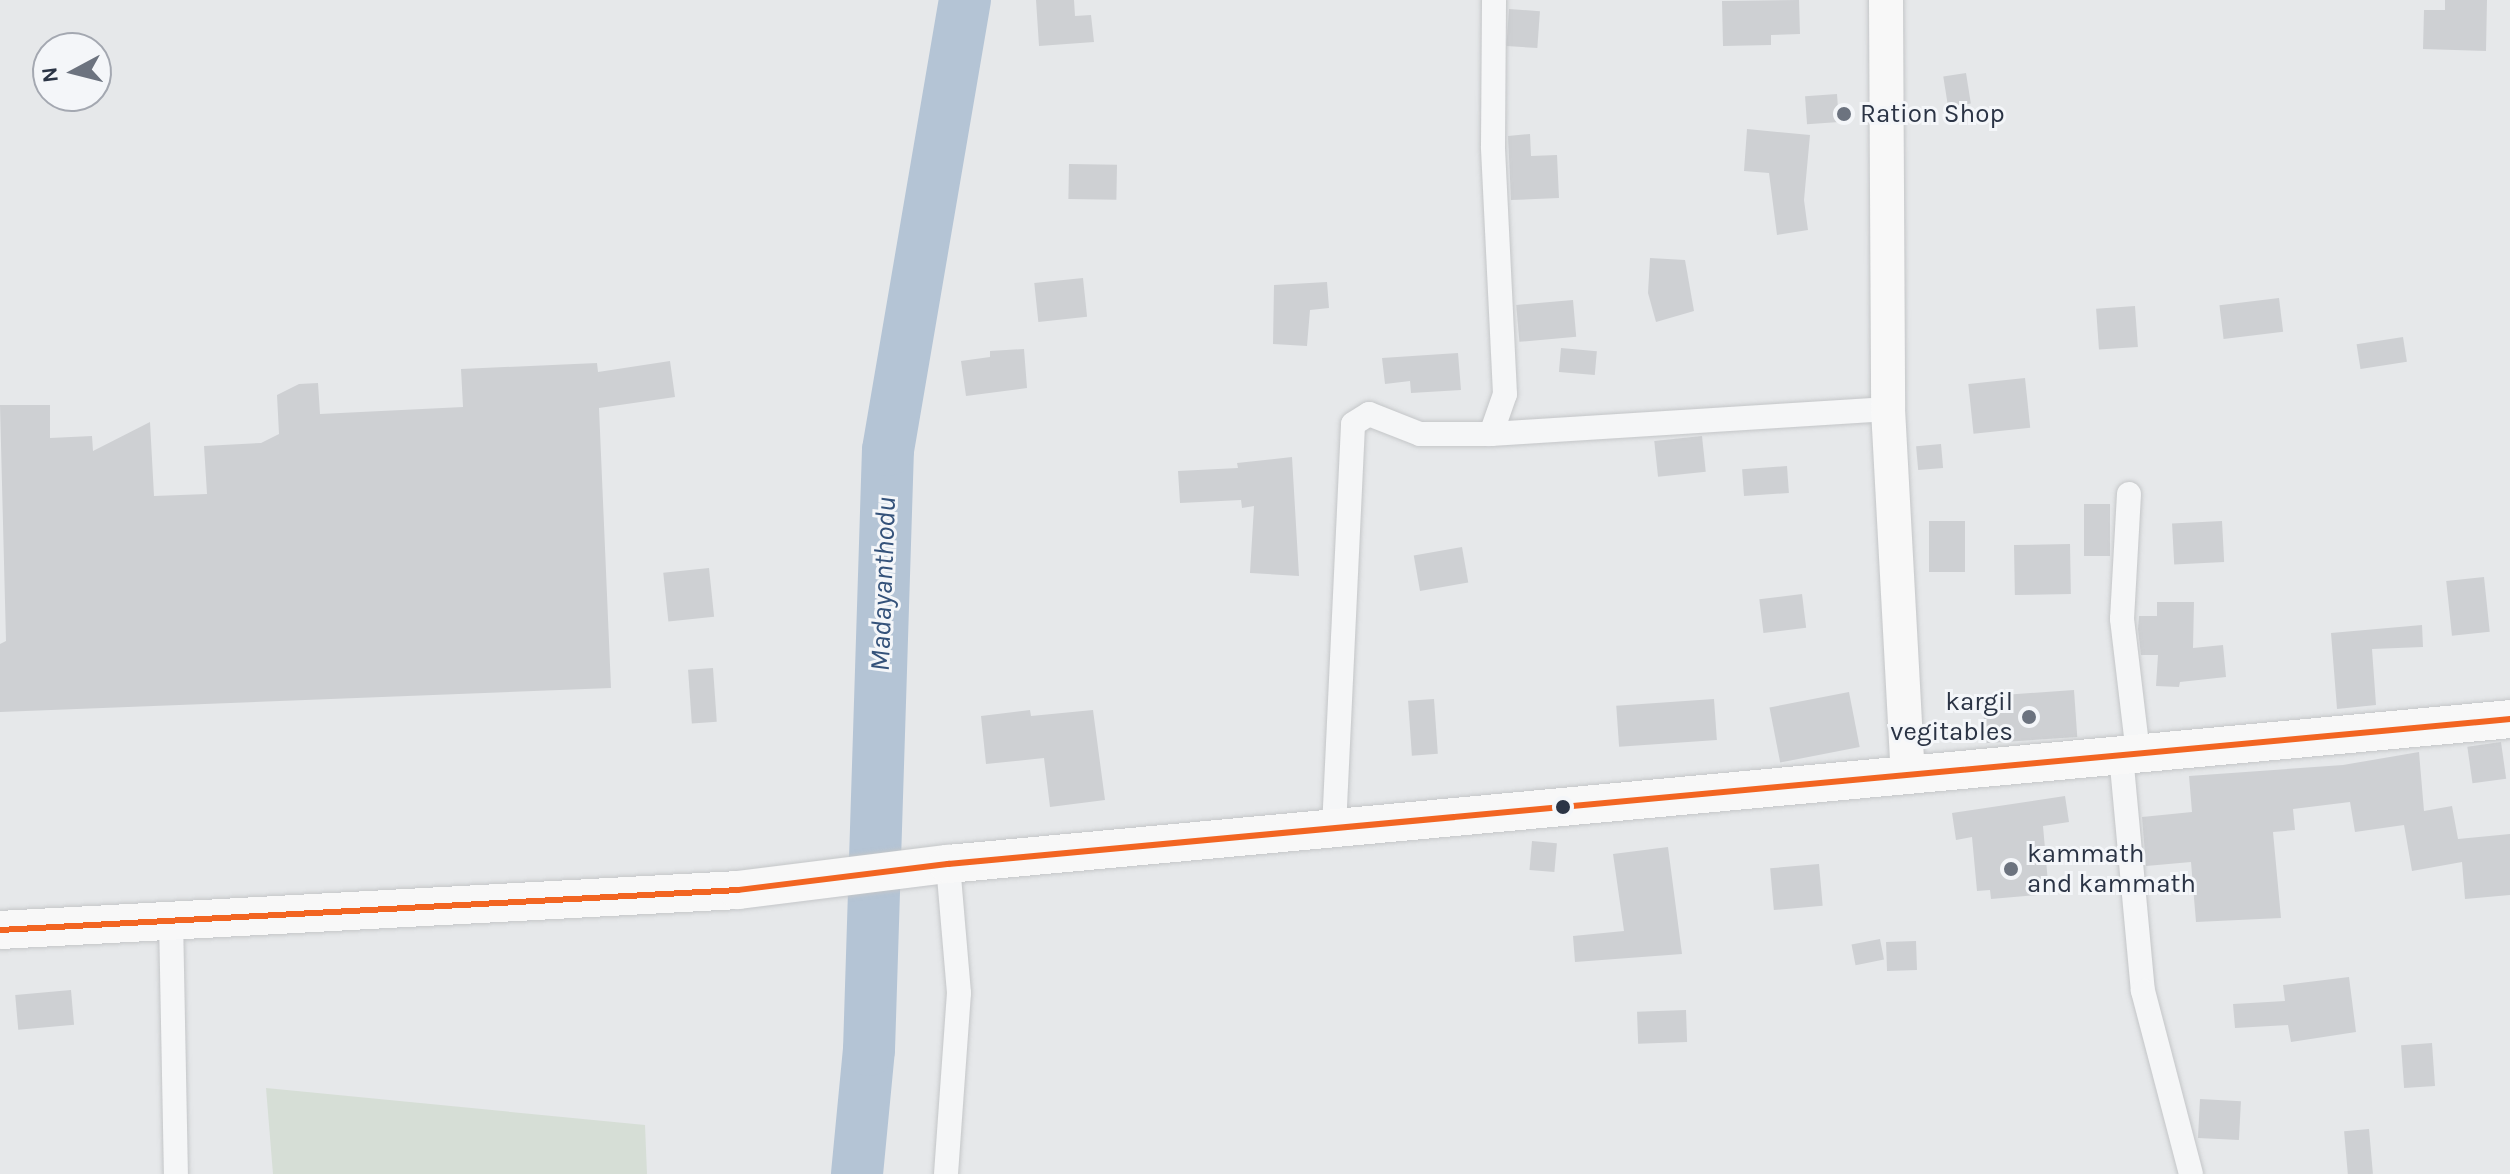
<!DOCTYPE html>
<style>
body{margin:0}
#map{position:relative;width:2510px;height:1174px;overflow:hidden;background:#e6e8ea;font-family:Karla,sans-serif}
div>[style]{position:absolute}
.green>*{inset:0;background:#d6ded6}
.river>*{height:52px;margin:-26px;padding:0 26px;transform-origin:26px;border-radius:26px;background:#b4c4d5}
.building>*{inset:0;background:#ced0d3;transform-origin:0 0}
.roads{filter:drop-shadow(0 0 2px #c4c6c8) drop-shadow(0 0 2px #c4c6c8)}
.minor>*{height:24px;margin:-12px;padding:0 12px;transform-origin:12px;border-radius:12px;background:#f5f6f7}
.secondary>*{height:34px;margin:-17px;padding:0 17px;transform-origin:17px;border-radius:17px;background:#f8f8f8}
.primary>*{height:38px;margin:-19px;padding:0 19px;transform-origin:19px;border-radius:19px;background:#f8f8f8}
.bus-1>*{height:6px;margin:-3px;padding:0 3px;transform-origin:3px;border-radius:3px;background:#f26522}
.dots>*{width:22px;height:22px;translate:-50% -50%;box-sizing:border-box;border:4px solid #f4f6f9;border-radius:50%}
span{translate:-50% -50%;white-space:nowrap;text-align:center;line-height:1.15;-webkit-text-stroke:6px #f4f6f9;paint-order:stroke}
.poi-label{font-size:26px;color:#2b3445}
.left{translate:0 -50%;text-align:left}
.right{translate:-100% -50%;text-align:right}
.water-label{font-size:28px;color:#34527a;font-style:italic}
.north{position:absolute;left:32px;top:32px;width:80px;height:80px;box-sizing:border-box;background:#f4f6f9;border:2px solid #a4a8b1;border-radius:50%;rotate:263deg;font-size:22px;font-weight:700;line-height:32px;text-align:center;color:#2b3445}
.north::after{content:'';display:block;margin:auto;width:28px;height:36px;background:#6c737f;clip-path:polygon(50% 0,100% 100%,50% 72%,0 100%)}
</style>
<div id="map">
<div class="green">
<i style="clip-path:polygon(266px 1088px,645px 1125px,647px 1174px,273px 1174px)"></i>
</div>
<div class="river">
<i style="left:857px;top:1174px;width:125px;rotate:-84.5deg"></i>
<i style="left:869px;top:1050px;width:600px;rotate:-88.19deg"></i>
<i style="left:888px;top:450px;width:457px;rotate:-80.3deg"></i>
</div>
<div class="building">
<i style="clip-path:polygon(1036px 0,1074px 0,1075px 16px,1091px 15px,1094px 42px,1039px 46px)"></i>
<i style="clip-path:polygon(1799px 0,1800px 34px,1771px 35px,1771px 45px,1723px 46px,1722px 1px)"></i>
<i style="clip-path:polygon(2445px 0,2487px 0,2486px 51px,2423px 49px,2424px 10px,2445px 10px)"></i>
<i style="left:1509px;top:9px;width:31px;height:37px;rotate:4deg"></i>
<i style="left:1966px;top:73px;width:31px;height:23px;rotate:81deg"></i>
<i style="left:1837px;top:94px;width:28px;height:32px;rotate:86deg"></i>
<i style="clip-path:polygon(1747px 129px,1810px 135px,1804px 200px,1808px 230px,1777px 235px,1769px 173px,1744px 171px)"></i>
<i style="clip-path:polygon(1530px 134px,1531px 156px,1557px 155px,1559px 198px,1511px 200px,1508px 136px)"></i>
<i style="left:1069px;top:164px;width:48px;height:35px;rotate:1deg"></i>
<i style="clip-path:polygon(1650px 258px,1685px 260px,1694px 311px,1656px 322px,1648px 293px)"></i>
<i style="left:1083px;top:278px;width:39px;height:49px;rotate:84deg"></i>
<i style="clip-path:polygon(1327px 282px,1329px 308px,1310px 310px,1307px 346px,1273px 344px,1274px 285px)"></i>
<i style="left:2279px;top:298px;width:34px;height:60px;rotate:83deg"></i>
<i style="left:1573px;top:300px;width:37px;height:57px;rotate:85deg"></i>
<i style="left:2135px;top:306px;width:41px;height:39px;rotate:86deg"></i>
<i style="left:2403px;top:337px;width:25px;height:47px;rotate:81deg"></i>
<i style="left:1561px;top:348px;width:36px;height:24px;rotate:5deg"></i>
<i style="clip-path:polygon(1024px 349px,1027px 388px,966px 396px,961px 361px,990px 357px,990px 351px)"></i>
<i style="clip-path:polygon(1458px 353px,1461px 390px,1411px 393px,1410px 381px,1385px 384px,1382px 358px)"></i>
<i style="clip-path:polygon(670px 361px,675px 397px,599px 408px,611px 688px,0 712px,0 644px,6px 641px,0 405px,50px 405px,50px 438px,92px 436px,93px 451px,150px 422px,154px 496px,207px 494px,204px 446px,261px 443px,279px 434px,277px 395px,299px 384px,318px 383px,320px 414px,463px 407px,461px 369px,597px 363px,598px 372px)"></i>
<i style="left:2025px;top:378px;width:50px;height:57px;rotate:84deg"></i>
<i style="left:1702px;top:436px;width:36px;height:48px;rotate:84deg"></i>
<i style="left:1941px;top:444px;width:24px;height:25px;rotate:85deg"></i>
<i style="clip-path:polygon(1292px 457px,1299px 576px,1250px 573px,1254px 506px,1242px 508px,1241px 500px,1180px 503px,1178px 471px,1238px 468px,1237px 463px)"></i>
<i style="left:1787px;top:466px;width:27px;height:45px;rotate:86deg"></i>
<i style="left:2110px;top:504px;width:52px;height:26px;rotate:90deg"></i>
<i style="left:1929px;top:521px;width:36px;height:51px"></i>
<i style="left:2222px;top:521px;width:41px;height:50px;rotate:87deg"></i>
<i style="left:2070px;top:544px;width:50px;height:56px;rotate:89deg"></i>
<i style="left:1462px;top:547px;width:36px;height:49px;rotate:80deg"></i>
<i style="left:709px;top:568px;width:49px;height:46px;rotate:84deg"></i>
<i style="left:2484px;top:577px;width:55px;height:38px;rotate:84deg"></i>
<i style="left:1802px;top:594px;width:34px;height:43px;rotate:83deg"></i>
<i style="clip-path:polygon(2157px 602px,2194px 602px,2193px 648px,2223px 645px,2226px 677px,2180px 682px,2179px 687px,2156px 686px,2158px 655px,2141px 655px,2138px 629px,2139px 616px,2157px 616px)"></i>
<i style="clip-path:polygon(2422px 625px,2423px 647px,2372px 649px,2376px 705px,2337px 709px,2331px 633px)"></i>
<i style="left:713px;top:668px;width:54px;height:25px;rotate:86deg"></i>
<i style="left:2074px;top:690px;width:47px;height:92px;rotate:86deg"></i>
<i style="left:1849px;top:692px;width:56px;height:81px;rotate:79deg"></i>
<i style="left:1434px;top:699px;width:55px;height:26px;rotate:86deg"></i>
<i style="left:1714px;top:699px;width:41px;height:98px;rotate:86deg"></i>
<i style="clip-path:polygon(1030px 710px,1031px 716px,1093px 710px,1105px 800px,1050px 807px,1044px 758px,986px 764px,981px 716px)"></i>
<i style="left:2501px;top:742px;width:37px;height:34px;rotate:82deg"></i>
<i style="clip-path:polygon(2419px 752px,2424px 811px,2452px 806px,2458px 839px,2510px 834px,2510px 895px,2465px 899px,2462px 862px,2412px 871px,2404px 825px,2355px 832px,2350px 802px,2293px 809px,2295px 830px,2273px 832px,2281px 918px,2196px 922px,2191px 862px,2146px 866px,2142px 817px,2192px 812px,2189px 776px,2343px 765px)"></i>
<i style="clip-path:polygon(2065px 796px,2069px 822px,2043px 826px,2049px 894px,1991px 899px,1990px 890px,1977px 891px,1972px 837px,1956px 840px,1952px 813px)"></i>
<i style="left:1532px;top:841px;width:25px;height:29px;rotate:5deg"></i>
<i style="clip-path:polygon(1668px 847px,1682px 954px,1575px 962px,1573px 936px,1624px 931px,1613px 854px)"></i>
<i style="left:1819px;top:864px;width:42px;height:49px;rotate:85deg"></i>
<i style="left:1880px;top:939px;width:21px;height:29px;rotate:79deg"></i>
<i style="left:1916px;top:941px;width:29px;height:30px;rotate:88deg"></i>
<i style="clip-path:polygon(2349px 977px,2356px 1032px,2291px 1042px,2288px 1025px,2235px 1028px,2233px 1004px,2285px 1001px,2283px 985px)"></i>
<i style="left:71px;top:990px;width:35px;height:56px;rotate:85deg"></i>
<i style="left:1686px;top:1010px;width:32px;height:49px;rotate:88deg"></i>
<i style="left:2432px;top:1043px;width:43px;height:31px;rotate:86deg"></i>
<i style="left:2200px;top:1099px;width:41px;height:39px;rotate:3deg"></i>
<i style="left:2369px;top:1129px;width:45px;height:25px;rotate:85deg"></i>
</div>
<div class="roads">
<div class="minor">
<i style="left:1491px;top:434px;width:398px;rotate:-3.6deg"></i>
<i style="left:2129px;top:494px;width:125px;rotate:93.2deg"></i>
<i style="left:2122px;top:619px;width:136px;rotate:83.2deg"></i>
<i style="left:2121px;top:755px;width:237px;rotate:84.7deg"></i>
<i style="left:2143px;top:991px;width:189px;rotate:75.3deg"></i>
<i style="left:1334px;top:828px;width:404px;rotate:-87.3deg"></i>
<i style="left:1353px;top:424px;width:19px;rotate:-32deg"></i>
<i style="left:1369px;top:414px;width:55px;rotate:21.4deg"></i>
<i style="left:1420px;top:434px;width:71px"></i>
<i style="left:1491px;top:434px;width:42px;rotate:-70.7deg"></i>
<i style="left:1505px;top:394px;width:248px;rotate:-92.8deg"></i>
<i style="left:1493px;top:146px;width:146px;rotate:-89.6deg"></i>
<i style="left:171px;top:918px;width:256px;rotate:88.9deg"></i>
<i style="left:946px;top:1174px;width:181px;rotate:-85.9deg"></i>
<i style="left:959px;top:993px;width:129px;rotate:-94.9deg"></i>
</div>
<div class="secondary">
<i style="left:1886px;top:0;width:409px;rotate:89.7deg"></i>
<i style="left:1888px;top:409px;width:367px;rotate:86.9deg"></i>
</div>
<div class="primary">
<i style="left:0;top:930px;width:739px;rotate:-3.1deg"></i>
<i style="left:738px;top:890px;width:212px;rotate:-7.1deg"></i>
<i style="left:948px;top:864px;width:1569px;rotate:-5.3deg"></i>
</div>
</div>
<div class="bus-1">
<i style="left:0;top:930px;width:739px;rotate:-3.1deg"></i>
<i style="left:738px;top:890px;width:212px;rotate:-7.1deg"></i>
<i style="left:948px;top:864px;width:1569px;rotate:-5.3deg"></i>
</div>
<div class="dots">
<i style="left:1844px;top:114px;background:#6c737f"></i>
<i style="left:2029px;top:717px;background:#6c737f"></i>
<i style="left:1563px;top:807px;background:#2b3445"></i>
<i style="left:2011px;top:869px;background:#6c737f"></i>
</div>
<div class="poi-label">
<span class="left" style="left:1860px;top:114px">Ration Shop</span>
<span class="right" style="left:2013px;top:717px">kargil<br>vegitables</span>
<span class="left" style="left:2027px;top:869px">kammath<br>and kammath</span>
</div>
<div class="water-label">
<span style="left:883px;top:584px;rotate:-88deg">Madayanthodu</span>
</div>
<div class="north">N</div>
</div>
